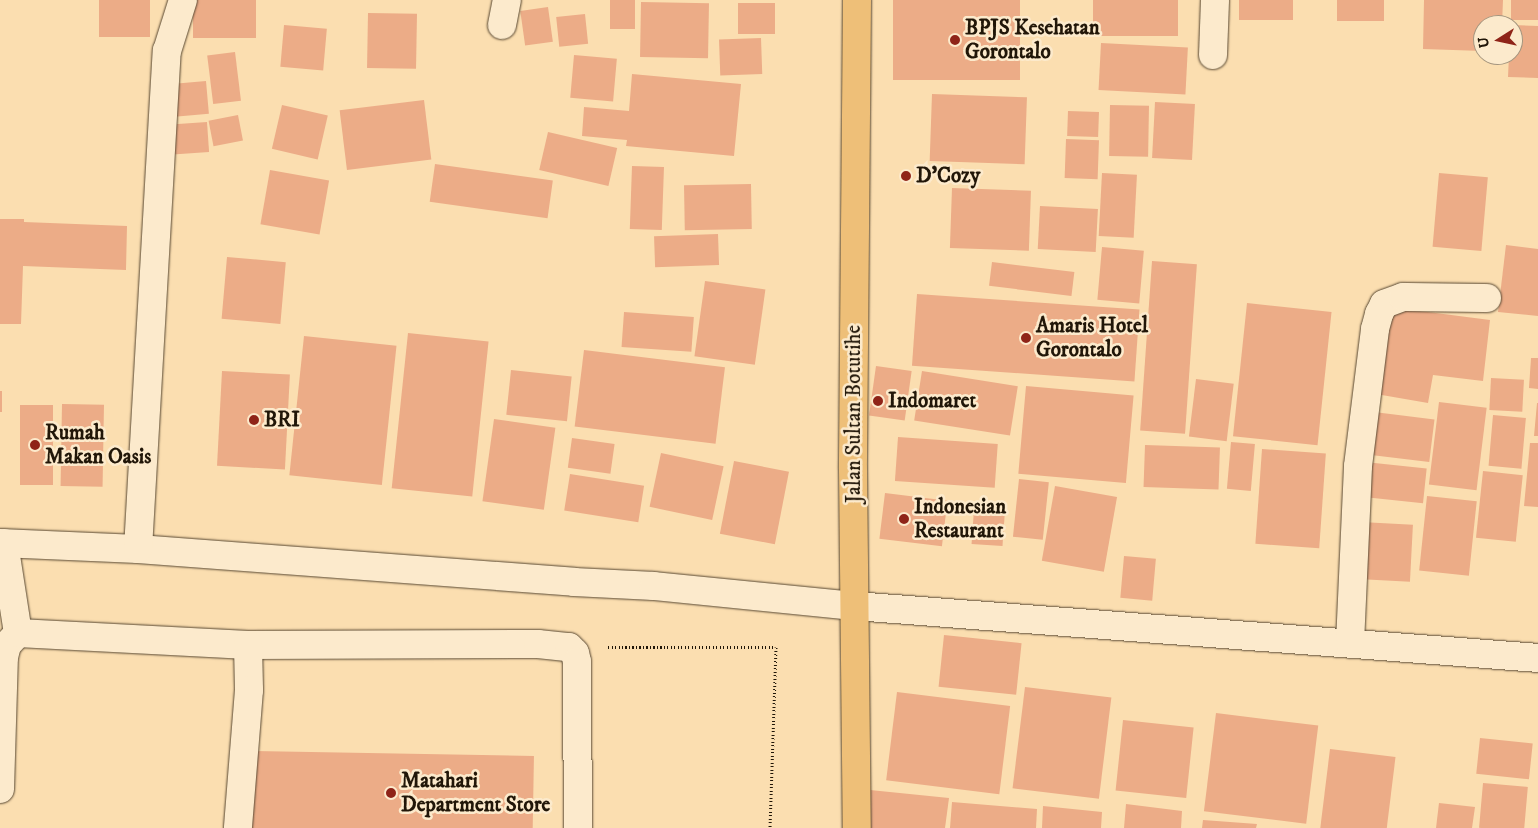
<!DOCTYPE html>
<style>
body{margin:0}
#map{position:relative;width:1538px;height:828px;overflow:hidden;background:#fbdeb0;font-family:"IM FELL DW Pica",serif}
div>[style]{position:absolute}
.building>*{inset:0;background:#ecac87;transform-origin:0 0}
.path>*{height:3px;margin-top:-1.5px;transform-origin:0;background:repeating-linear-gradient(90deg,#211608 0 1px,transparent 0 3.5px)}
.roads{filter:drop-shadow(0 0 1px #584832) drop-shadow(0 0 1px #584832)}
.minor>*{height:28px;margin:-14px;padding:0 14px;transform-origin:14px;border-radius:14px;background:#fceacc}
.major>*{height:28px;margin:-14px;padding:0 14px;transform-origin:14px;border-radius:14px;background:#eebf78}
.dots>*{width:14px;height:14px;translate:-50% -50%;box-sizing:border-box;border:2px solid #fceacc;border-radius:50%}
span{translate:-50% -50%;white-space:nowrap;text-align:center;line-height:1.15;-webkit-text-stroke:5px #fceacc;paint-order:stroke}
.poi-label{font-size:21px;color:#211608;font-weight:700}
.left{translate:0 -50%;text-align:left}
.street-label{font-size:21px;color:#211608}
.north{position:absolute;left:1473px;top:15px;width:50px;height:50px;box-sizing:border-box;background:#fceacc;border:1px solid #a4957e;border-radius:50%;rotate:260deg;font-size:14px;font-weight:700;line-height:20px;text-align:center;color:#211608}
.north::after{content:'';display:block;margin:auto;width:18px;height:22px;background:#8f2418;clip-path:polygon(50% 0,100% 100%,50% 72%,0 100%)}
</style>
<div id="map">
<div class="building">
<i style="left:99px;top:0;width:51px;height:37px"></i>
<i style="left:193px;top:0;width:63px;height:38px"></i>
<i style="left:610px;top:0;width:25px;height:29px"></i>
<i style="left:893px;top:0;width:127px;height:80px"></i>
<i style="left:1093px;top:0;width:85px;height:36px"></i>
<i style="left:1239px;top:0;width:54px;height:20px"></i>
<i style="left:1337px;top:0;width:47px;height:21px"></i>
<i style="clip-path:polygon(1424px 0,1503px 0,1502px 25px,1483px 25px,1483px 51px,1423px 49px)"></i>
<i style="left:1511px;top:0;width:27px;height:20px"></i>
<i style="left:641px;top:2px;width:68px;height:55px;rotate:1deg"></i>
<i style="left:738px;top:3px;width:37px;height:31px"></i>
<i style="left:548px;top:7px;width:35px;height:28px;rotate:82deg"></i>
<i style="left:368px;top:13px;width:49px;height:55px;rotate:1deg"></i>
<i style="left:585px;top:14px;width:30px;height:29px;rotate:84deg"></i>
<i style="left:284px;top:25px;width:43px;height:42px;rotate:5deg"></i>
<i style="clip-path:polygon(1513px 25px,1538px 26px,1538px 78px,1508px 77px,1509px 55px,1513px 55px)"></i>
<i style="left:761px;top:38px;width:36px;height:42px;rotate:88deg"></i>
<i style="left:1101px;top:43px;width:87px;height:47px;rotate:3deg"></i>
<i style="left:235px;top:52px;width:49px;height:28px;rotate:83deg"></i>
<i style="left:574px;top:55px;width:43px;height:43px;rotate:5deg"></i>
<i style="clip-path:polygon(632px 74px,741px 84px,734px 156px,626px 146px,627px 140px,582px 136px,584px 107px,629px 111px)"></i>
<i style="left:206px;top:81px;width:33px;height:40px;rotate:85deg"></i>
<i style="left:932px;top:94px;width:95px;height:67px;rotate:2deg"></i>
<i style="left:424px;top:100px;width:60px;height:85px;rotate:83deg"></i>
<i style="left:1155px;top:102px;width:40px;height:56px;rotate:3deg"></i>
<i style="left:282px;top:105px;width:47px;height:45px;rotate:13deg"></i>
<i style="left:1110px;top:105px;width:39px;height:51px;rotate:1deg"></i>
<i style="left:1068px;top:111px;width:31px;height:25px;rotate:2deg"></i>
<i style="left:238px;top:115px;width:26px;height:30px;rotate:79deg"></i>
<i style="left:207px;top:122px;width:30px;height:40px;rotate:86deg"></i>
<i style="left:548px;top:132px;width:71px;height:39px;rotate:13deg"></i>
<i style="left:1066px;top:139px;width:33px;height:39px;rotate:2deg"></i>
<i style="left:435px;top:164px;width:119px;height:38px;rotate:8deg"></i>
<i style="left:632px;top:166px;width:32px;height:63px;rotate:2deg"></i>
<i style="left:270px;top:170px;width:60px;height:55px;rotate:10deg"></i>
<i style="left:1102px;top:173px;width:35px;height:63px;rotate:3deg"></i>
<i style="left:1439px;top:173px;width:49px;height:74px;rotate:5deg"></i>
<i style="left:751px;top:184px;width:45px;height:67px;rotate:89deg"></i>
<i style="left:952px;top:188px;width:79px;height:60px;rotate:2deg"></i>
<i style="left:1040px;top:206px;width:58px;height:43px;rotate:3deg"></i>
<i style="clip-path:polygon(0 219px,24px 219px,24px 222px,127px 226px,126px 270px,23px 266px,21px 324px,0 324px)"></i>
<i style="left:718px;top:234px;width:31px;height:64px;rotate:88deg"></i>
<i style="clip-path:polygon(1506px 245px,1538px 249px,1538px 316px,1498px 312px)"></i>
<i style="left:1102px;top:247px;width:42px;height:53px;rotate:5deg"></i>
<i style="left:227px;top:257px;width:59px;height:62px;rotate:5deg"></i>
<i style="left:1152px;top:261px;width:45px;height:170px;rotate:4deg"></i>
<i style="left:992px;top:262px;width:83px;height:24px;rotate:7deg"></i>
<i style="left:705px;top:281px;width:61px;height:76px;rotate:8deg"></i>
<i style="left:917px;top:294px;width:223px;height:72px;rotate:4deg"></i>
<i style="left:1247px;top:303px;width:85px;height:134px;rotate:6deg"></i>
<i style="clip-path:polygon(1389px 307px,1490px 320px,1483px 381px,1433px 375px,1428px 403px,1376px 394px)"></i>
<i style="left:624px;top:312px;width:70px;height:35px;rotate:4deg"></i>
<i style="left:408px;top:333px;width:81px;height:156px;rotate:6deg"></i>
<i style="left:304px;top:336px;width:93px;height:140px;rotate:6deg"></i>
<i style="left:584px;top:350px;width:142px;height:77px;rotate:7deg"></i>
<i style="clip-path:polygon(1531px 358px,1538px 358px,1538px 389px,1529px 388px)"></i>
<i style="left:876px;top:366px;width:36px;height:50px;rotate:8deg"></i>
<i style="left:511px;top:370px;width:61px;height:45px;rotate:6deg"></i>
<i style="left:222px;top:371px;width:68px;height:95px;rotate:3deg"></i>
<i style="left:922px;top:371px;width:97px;height:50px;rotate:9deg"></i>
<i style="left:1491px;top:378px;width:33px;height:32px;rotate:3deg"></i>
<i style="left:1196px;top:379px;width:38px;height:58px;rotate:7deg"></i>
<i style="left:1026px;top:386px;width:108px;height:88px;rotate:5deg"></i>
<i style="left:0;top:391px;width:2px;height:21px"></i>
<i style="left:1439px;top:402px;width:48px;height:83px;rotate:7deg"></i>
<i style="clip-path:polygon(1537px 403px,1538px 403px,1538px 436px,1534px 436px)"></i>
<i style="left:62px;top:404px;width:42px;height:82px;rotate:1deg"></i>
<i style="left:20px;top:405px;width:33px;height:80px"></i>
<i style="left:1366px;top:411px;width:69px;height:43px;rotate:7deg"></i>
<i style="left:1493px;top:415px;width:33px;height:51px;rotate:5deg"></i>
<i style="left:494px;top:419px;width:62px;height:83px;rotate:8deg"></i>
<i style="left:898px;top:437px;width:100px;height:44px;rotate:4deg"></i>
<i style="left:572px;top:438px;width:43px;height:30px;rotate:8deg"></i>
<i style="left:1231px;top:442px;width:24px;height:47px;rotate:5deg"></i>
<i style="clip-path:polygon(1530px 443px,1538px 443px,1538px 507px,1524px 506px)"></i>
<i style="left:1145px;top:445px;width:75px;height:42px;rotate:2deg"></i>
<i style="left:1262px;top:449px;width:64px;height:95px;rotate:4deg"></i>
<i style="left:661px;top:453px;width:64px;height:55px;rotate:12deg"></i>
<i style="left:734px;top:461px;width:56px;height:74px;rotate:11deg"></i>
<i style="left:1365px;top:462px;width:62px;height:35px;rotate:6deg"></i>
<i style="left:1483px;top:471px;width:40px;height:67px;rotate:6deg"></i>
<i style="left:570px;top:474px;width:75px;height:37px;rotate:9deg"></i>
<i style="left:1019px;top:479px;width:30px;height:58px;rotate:6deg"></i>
<i style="left:1055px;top:486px;width:63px;height:76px;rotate:10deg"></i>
<i style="left:885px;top:493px;width:63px;height:46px;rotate:7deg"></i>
<i style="left:1427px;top:496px;width:50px;height:75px;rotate:6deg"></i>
<i style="left:974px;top:509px;width:31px;height:35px;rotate:4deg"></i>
<i style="left:1361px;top:522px;width:52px;height:57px;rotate:3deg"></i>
<i style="left:1124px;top:556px;width:32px;height:42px;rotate:5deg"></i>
<i style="left:944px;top:635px;width:78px;height:52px;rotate:6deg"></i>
<i style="left:1025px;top:687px;width:87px;height:102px;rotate:7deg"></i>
<i style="left:897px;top:692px;width:114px;height:89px;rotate:7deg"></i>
<i style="left:1216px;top:713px;width:103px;height:99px;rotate:7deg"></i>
<i style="left:1123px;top:720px;width:71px;height:71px;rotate:6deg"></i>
<i style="left:1480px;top:738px;width:53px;height:36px;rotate:6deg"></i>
<i style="left:1330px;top:749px;width:66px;height:80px;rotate:7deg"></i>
<i style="left:250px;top:751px;width:284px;height:77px;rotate:1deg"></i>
<i style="left:1483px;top:783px;width:45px;height:45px;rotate:5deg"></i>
<i style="clip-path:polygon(870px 790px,949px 798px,945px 828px,866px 828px)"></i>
<i style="clip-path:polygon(952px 802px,1037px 809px,1036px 828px,950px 828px)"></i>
<i style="clip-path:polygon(1439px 803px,1475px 807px,1472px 828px,1436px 828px)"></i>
<i style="clip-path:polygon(1126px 804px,1182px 811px,1181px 828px,1124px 828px)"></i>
<i style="clip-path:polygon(1043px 806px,1102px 812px,1101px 828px,1042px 828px)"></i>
<i style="clip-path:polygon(1203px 820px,1257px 824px,1256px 828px,1202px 828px)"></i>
</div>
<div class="path">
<i style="left:608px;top:647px;width:168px"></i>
<i style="left:776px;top:647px;width:181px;rotate:91.9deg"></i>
</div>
<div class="roads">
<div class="minor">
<i style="left:502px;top:25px;width:25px;rotate:-79deg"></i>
<i style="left:1213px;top:55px;width:55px;rotate:-87.9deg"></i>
<i style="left:0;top:543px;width:138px;rotate:2.5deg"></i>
<i style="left:138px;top:549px;width:437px;rotate:4.3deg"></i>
<i style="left:574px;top:582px;width:80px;rotate:2.9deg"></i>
<i style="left:654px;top:586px;width:202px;rotate:5.7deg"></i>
<i style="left:855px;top:606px;width:685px;rotate:4.35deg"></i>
<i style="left:4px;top:543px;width:91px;rotate:81.2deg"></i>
<i style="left:138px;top:549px;width:499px;rotate:-86.7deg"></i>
<i style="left:167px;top:51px;width:53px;rotate:-72.6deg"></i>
<i style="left:1350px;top:643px;width:177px;rotate:-87.4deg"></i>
<i style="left:1358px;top:466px;width:138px;rotate:-82.9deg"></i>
<i style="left:1375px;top:329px;width:16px;rotate:-75deg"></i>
<i style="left:1379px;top:314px;width:11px;rotate:-63deg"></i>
<i style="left:1384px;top:304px;width:20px;rotate:-20deg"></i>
<i style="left:1403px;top:297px;width:84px;rotate:0.7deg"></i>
<i style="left:248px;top:645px;width:290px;rotate:-0.2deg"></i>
<i style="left:538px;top:644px;width:31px;rotate:6deg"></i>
<i style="left:569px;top:647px;width:8px;rotate:45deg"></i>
<i style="left:575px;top:653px;width:9px;rotate:77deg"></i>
<i style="left:577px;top:662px;width:166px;rotate:89.7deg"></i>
<i style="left:0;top:789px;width:132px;rotate:-88.3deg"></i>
<i style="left:4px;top:657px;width:12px;rotate:-76deg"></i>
<i style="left:7px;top:645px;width:16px;rotate:-47deg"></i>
<i style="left:18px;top:633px;width:230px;rotate:3deg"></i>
<i style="left:248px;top:645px;width:45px;rotate:88.7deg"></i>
<i style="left:249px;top:690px;width:138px;rotate:94.6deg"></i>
</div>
<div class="major">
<i style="left:857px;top:0;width:469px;rotate:90.5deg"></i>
<i style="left:853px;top:469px;width:359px;rotate:89.4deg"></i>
</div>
</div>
<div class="dots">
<i style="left:955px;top:40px;background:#8f2418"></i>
<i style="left:906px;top:176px;background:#8f2418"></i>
<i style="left:1026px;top:338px;background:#8f2418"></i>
<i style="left:878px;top:401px;background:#8f2418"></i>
<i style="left:254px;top:420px;background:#8f2418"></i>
<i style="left:35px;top:445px;background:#8f2418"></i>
<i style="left:904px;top:519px;background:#8f2418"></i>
<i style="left:391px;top:793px;background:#8f2418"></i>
</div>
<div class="poi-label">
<span class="left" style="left:965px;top:40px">BPJS Kesehatan<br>Gorontalo</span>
<span class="left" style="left:916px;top:176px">D'Cozy</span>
<span class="left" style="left:1036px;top:338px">Amaris Hotel<br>Gorontalo</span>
<span class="left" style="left:888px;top:401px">Indomaret</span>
<span class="left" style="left:264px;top:420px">BRI</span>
<span class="left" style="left:45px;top:445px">Rumah<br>Makan Oasis</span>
<span class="left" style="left:914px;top:519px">Indonesian<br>Restaurant</span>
<span class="left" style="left:401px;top:793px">Matahari<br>Department Store</span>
</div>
<div class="street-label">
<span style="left:854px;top:414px;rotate:-90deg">Jalan Sultan Botutihe</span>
</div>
<div class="north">U</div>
</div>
